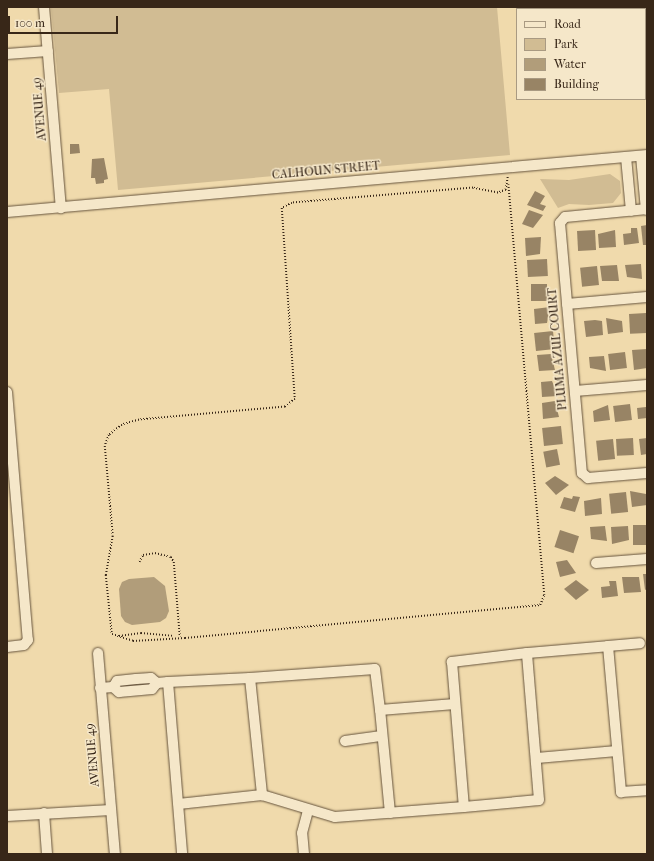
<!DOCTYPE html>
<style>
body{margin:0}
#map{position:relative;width:654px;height:861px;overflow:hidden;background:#f0daac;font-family:"IM FELL French Canon",serif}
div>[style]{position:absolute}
.green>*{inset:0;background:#d1bc93}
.water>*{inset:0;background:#b19d7a}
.building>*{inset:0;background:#988465;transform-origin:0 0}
.path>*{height:1.5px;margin-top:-0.75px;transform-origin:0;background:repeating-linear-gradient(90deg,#382718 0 1px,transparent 0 3px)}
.roads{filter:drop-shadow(0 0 1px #66543d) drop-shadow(0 0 1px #66543d)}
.minor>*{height:10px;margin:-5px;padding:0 5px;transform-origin:5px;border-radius:5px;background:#f5e7c9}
span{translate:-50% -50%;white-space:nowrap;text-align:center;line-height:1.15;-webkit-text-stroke:3px #f5e7c9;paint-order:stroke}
.street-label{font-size:12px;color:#382718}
.frame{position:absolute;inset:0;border:8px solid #382718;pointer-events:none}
.legend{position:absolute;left:516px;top:8px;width:130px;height:92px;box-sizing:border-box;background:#f5e7c9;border:1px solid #a99a82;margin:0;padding:5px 7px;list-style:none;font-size:12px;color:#382718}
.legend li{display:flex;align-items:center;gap:8px;height:20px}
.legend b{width:20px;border:1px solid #a99a82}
.scale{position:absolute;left:8px;top:16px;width:110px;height:18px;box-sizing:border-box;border:2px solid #382718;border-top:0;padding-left:5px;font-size:12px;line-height:14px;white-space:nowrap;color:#382718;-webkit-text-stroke:3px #f5e7c9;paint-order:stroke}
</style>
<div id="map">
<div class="green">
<i style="clip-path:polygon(51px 7px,497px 7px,510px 155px,118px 190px,109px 89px,59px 93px)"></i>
<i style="clip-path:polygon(610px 174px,620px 181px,621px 193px,613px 203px,589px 205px,569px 204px,558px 208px,540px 179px,569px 180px)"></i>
</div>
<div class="water">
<i style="clip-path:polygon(154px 577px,165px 586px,169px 611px,166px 618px,160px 622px,132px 625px,125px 622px,121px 616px,119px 589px,122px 582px,129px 579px)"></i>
</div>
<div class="building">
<i style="clip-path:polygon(70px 144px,79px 144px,80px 153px,70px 154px)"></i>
<i style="clip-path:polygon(104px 158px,108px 179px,104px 180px,104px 183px,96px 184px,95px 178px,91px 178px,92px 159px)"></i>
<i style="clip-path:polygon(535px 191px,545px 196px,540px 204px,546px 206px,543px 211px,527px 205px)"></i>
<i style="clip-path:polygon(529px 210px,543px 215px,533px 228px,522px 224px)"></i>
<i style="clip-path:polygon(647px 225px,647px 245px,643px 245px,641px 226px)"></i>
<i style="clip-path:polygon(631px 228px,637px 228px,639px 243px,624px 245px,623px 234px,631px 233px)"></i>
<i style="left:595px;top:230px;width:20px;height:18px;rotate:87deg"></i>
<i style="clip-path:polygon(615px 230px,616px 247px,599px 248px,598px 234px)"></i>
<i style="clip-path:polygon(541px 237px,540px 254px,526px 256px,525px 238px)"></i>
<i style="left:547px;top:259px;width:17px;height:20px;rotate:87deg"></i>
<i style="clip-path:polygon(641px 264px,642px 279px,627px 277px,625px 265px)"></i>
<i style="clip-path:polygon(617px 265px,619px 281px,602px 281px,600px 266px)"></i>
<i style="left:597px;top:266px;width:19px;height:17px;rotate:84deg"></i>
<i style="left:547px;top:284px;width:17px;height:16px;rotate:90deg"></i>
<i style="clip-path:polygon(550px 307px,547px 323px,535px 324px,534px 309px)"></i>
<i style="left:646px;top:313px;width:20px;height:17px;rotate:87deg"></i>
<i style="clip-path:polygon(606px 318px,622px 321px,623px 332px,608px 334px)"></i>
<i style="clip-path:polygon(595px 320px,602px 321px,603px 335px,586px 337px,584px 321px)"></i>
<i style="left:553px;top:331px;width:18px;height:19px;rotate:84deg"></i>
<i style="clip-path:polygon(647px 349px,647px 368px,634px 370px,632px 350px)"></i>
<i style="left:625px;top:352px;width:16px;height:17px;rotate:83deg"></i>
<i style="clip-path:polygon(551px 354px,555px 370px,539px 371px,537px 355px)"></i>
<i style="clip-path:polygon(604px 356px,606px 371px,590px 368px,589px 357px)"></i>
<i style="clip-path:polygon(552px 381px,558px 396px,542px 397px,541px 382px)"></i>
<i style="clip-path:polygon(555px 401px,559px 417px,543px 419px,542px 403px)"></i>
<i style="clip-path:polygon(647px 402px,647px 418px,638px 419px,637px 408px,646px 407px)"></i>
<i style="left:630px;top:404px;width:16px;height:17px;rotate:83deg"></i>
<i style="clip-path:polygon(608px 405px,610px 420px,594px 422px,593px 411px)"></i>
<i style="left:561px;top:426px;width:18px;height:19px;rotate:84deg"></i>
<i style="left:633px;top:438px;width:17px;height:17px;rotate:87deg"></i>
<i style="clip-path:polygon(647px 438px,647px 454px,641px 455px,639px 439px)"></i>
<i style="left:613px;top:439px;width:20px;height:17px;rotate:84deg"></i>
<i style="left:557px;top:449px;width:16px;height:14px;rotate:79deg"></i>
<i style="clip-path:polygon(555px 476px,569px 485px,556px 495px,545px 483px)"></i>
<i style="clip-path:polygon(630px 491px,646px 494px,647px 505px,632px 507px)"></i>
<i style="left:626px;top:492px;width:20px;height:17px;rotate:84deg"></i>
<i style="clip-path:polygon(573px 496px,580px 497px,575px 512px,560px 508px,564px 497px,572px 499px)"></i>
<i style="clip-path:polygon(601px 498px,602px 514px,585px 516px,584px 501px)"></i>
<i style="left:647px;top:525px;width:20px;height:14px;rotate:90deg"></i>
<i style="clip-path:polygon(605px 526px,607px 541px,591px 539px,590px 527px)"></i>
<i style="clip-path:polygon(628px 526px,629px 540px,612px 544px,611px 527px)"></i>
<i style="left:560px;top:530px;width:20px;height:18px;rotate:18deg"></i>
<i style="clip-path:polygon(567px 560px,576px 573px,560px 577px,556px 562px)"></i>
<i style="clip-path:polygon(643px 574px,647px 574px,647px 589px,645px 590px)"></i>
<i style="clip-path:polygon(622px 577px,639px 577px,641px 592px,624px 593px)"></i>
<i style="clip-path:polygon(576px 580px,589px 590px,576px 600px,564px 589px)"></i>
<i style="clip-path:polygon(609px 581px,616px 581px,618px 596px,602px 598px,601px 587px,610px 586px)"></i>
</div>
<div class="path">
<i style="left:508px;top:177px;width:13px;rotate:99deg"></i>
<i style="left:506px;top:190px;width:9px;rotate:159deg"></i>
<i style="left:498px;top:193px;width:25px;rotate:-169deg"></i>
<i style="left:473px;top:188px;width:182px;rotate:175.3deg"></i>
<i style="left:292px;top:203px;width:11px;rotate:153deg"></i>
<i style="left:282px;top:208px;width:191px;rotate:86.1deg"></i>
<i style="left:295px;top:399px;width:13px;rotate:141deg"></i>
<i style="left:285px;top:407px;width:147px;rotate:174.9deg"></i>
<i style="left:139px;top:420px;width:18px;rotate:164deg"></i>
<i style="left:122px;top:425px;width:16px;rotate:142deg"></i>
<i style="left:109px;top:435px;width:12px;rotate:110deg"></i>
<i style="left:105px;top:446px;width:90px;rotate:84.9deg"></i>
<i style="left:113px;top:536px;width:40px;rotate:100deg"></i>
<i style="left:106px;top:575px;width:59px;rotate:84.2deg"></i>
<i style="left:112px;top:634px;width:22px;rotate:18deg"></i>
<i style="left:133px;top:641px;width:52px;rotate:-3.3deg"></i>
<i style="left:185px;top:638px;width:357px;rotate:-5.3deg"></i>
<i style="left:540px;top:605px;width:11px;rotate:-68deg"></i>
<i style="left:544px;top:595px;width:412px;rotate:-95deg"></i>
<i style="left:139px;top:562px;width:8px;rotate:-60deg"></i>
<i style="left:143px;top:555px;width:12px;rotate:-9deg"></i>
<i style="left:155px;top:553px;width:16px;rotate:14deg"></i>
<i style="left:171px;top:557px;width:6px;rotate:59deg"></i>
<i style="left:174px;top:562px;width:75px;rotate:85.4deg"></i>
<i style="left:119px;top:636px;width:22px;rotate:-8deg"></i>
<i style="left:141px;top:633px;width:33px;rotate:5deg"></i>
</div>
<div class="roads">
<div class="minor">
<i style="left:44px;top:7px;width:202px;rotate:85.2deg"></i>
<i style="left:540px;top:7px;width:2px;rotate:90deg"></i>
<i style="left:633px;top:7px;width:2px;rotate:90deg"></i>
<i style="left:7px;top:54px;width:41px;rotate:-4.2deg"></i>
<i style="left:645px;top:91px;width:2px"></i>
<i style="left:641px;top:156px;width:54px;rotate:84.7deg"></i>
<i style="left:626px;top:157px;width:54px;rotate:84.7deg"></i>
<i style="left:647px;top:209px;width:82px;rotate:174.4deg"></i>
<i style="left:565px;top:217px;width:8px;rotate:130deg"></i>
<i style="left:560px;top:223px;width:251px;rotate:85deg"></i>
<i style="left:582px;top:473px;width:8px;rotate:40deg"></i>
<i style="left:588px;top:478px;width:59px;rotate:-4.8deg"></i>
<i style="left:7px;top:212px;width:643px;rotate:-5.09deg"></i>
<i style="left:567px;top:304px;width:80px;rotate:-5deg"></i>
<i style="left:575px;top:391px;width:72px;rotate:-4.8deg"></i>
<i style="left:7px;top:392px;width:249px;rotate:85.2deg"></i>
<i style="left:28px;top:640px;width:6px;rotate:129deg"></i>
<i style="left:24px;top:645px;width:17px;rotate:173deg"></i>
<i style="left:596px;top:563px;width:51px;rotate:-4.5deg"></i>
<i style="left:608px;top:646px;width:32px;rotate:-5deg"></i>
<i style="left:98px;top:653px;width:202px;rotate:85.2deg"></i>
<i style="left:527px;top:653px;width:81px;rotate:-4.9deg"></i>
<i style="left:608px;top:646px;width:147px;rotate:84.9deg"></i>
<i style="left:621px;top:792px;width:26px;rotate:-4deg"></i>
<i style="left:250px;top:678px;width:125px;rotate:-4.1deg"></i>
<i style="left:375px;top:669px;width:41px;rotate:83deg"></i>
<i style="left:168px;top:682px;width:82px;rotate:-2.8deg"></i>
<i style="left:250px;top:678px;width:118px;rotate:84.1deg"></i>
<i style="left:262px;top:795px;width:84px;rotate:173.9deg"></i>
<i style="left:113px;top:687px;width:7px;rotate:-56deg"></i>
<i style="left:117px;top:681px;width:19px;rotate:-6deg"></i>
<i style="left:136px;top:679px;width:15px;rotate:-4deg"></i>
<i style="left:151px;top:678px;width:8px;rotate:40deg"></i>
<i style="left:100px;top:688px;width:13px;rotate:-4deg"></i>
<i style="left:113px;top:687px;width:8px;rotate:40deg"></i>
<i style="left:119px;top:692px;width:33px;rotate:-5deg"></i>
<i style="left:152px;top:689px;width:8px;rotate:-50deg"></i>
<i style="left:157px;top:683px;width:11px;rotate:-5deg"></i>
<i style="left:168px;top:682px;width:173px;rotate:85.3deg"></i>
<i style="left:345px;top:741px;width:37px;rotate:-8deg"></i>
<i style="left:537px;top:758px;width:80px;rotate:-5deg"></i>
<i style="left:262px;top:795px;width:76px;rotate:16.8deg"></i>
<i style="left:335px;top:817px;width:129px;rotate:-4.4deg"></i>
<i style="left:464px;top:807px;width:75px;rotate:-5.3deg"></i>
<i style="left:539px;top:800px;width:147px;rotate:-94.7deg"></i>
<i style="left:527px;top:653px;width:76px;rotate:173.2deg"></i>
<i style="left:452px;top:662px;width:145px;rotate:85.3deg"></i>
<i style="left:44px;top:813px;width:41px;rotate:85.8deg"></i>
<i style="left:390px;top:813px;width:103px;rotate:-95.5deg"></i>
<i style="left:380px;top:710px;width:75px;rotate:-4.6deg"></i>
<i style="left:7px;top:816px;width:104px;rotate:-3.3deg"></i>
<i style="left:304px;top:854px;width:21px;rotate:-95deg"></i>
<i style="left:302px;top:833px;width:23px;rotate:-75deg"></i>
</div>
</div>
<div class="street-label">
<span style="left:40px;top:109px;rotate:-95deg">AVENUE 49</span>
<span style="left:326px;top:171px;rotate:-5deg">CALHOUN STREET</span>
<span style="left:558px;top:349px;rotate:-95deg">PLUMA AZUL COURT</span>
<span style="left:93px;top:755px;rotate:-95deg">AVENUE 49</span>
</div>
<div class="frame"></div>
<ul class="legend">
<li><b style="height:5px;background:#f5e7c9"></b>Road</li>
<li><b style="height:11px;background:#d1bc93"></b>Park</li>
<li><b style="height:11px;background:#b19d7a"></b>Water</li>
<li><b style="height:11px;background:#988465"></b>Building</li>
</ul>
<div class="scale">100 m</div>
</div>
